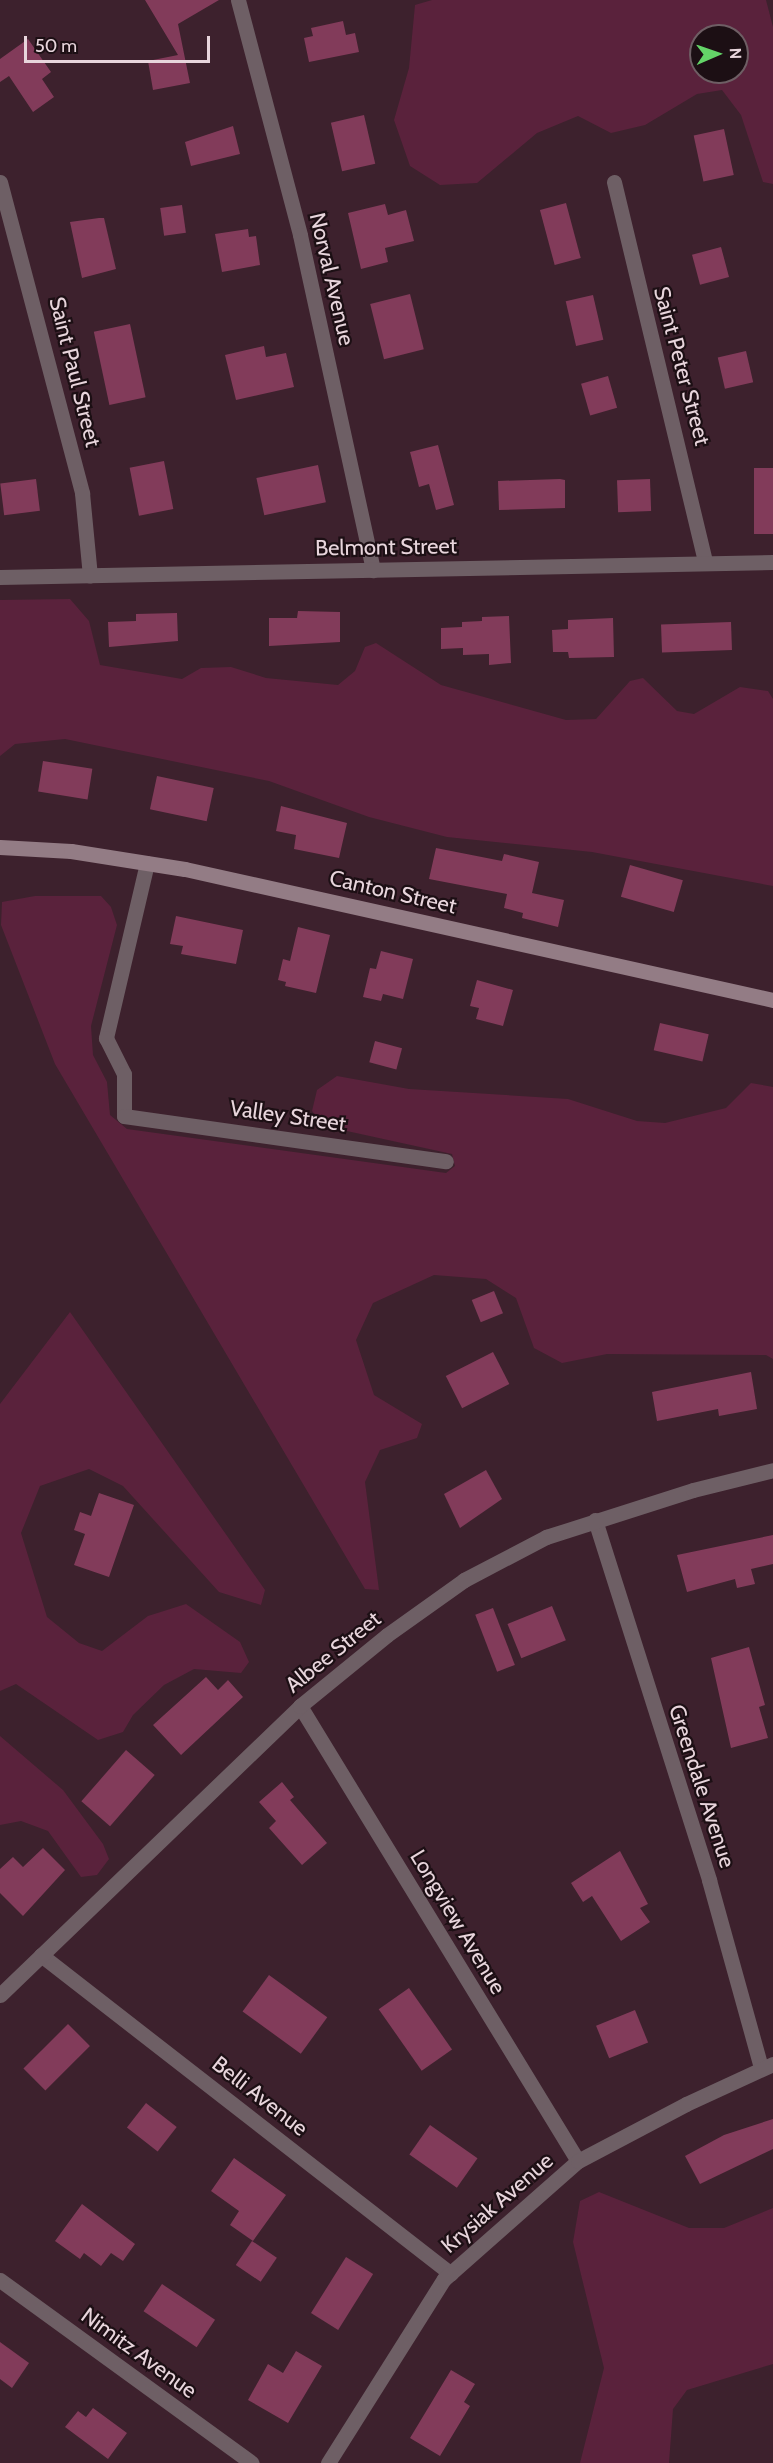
<!DOCTYPE html>
<style>
body{margin:0}
#map{position:relative;width:773px;height:2463px;overflow:hidden;background:#3d212d;font-family:Cabin,sans-serif}
div>[style]{position:absolute}
.green>*{inset:0;background:#5a223c}
.building>*{inset:0;background:#823b5a;transform-origin:0 0}
.street>*{height:15px;margin:-7.5px;padding:0 7.5px;transform-origin:7.5px;border-radius:7.5px;background:#6e5f65}
.secondary>*{height:15px;margin:-7.5px;padding:0 7.5px;transform-origin:7.5px;border-radius:7.5px;background:#937c85}
span{translate:-50% -50%;white-space:nowrap;text-align:center;line-height:1.15;-webkit-text-stroke:4.5px #1c0f14;paint-order:stroke}
.street-label{font-size:22px;color:#e8d5dc}
.north{position:absolute;left:689px;top:24px;width:60px;height:60px;box-sizing:border-box;background:#1c0f14;border:2px solid #6e5e64;border-radius:50%;rotate:88deg;font-size:16px;font-weight:700;line-height:24px;text-align:center;color:#e8d5dc}
.north::after{content:'';display:block;margin:auto;width:21px;height:27px;background:#64d468;clip-path:polygon(50% 0,100% 100%,50% 72%,0 100%)}
.scale{position:absolute;left:24px;top:36px;width:186px;height:27px;box-sizing:border-box;border:3px solid #e8d5dc;border-top:0;padding-left:8px;font-size:18px;line-height:21px;white-space:nowrap;color:#e8d5dc;-webkit-text-stroke:4px #1c0f14;paint-order:stroke}
</style>
<div id="map">
<div class="green">
<i style="clip-path:polygon(evenodd,432px 0,766px 0,773px 27px,773px 184px,763px 182px,741px 115px,722px 90px,697px 94px,645px 125px,611px 133px,578px 116px,537px 133px,477px 183px,440px 185px,410px 166px,394px 120px,409px 68px,415px 5px,432px 0,701px 36px,737px 36px,737px 72px,701px 72px,701px 36px)"></i>
<i style="clip-path:polygon(70px 599px,89px 621px,100px 665px,182px 679px,201px 668px,231px 667px,266px 678px,338px 685px,355px 671px,365px 647px,376px 643px,441px 685px,566px 720px,596px 719px,630px 681px,643px 678px,677px 711px,694px 714px,740px 687px,768px 691px,773px 699px,773px 886px,592px 852px,447px 837px,369px 817px,269px 781px,65px 739px,15px 744px,0 756px,0 600px)"></i>
<i style="clip-path:polygon(35px 896px,101px 896px,111px 907px,117px 925px,91px 1026px,93px 1055px,107px 1082px,110px 1115px,127px 1129px,446px 1173px,455px 1166px,452px 1154px,324px 1126px,312px 1111px,317px 1090px,337px 1076px,409px 1089px,568px 1099px,637px 1121px,665px 1123px,726px 1108px,751px 1083px,773px 1087px,773px 1359px,766px 1355px,607px 1354px,562px 1363px,534px 1348px,516px 1298px,486px 1279px,434px 1275px,373px 1303px,356px 1340px,374px 1395px,422px 1424px,417px 1438px,380px 1450px,365px 1482px,379px 1590px,365px 1589px,55px 1064px,1px 925px,2px 902px)"></i>
<i style="clip-path:polygon(70px 1312px,265px 1590px,261px 1605px,219px 1592px,123px 1486px,89px 1469px,40px 1486px,21px 1533px,47px 1617px,79px 1643px,102px 1651px,148px 1616px,186px 1604px,240px 1642px,249px 1662px,241px 1673px,194px 1669px,164px 1685px,133px 1715px,123px 1732px,98px 1740px,16px 1684px,0 1691px,0 1404px)"></i>
<i style="clip-path:polygon(0 1736px,63px 1790px,103px 1844px,109px 1859px,97px 1875px,81px 1877px,48px 1831px,21px 1821px,0 1825px)"></i>
<i style="clip-path:polygon(599px 2192px,689px 2228px,724px 2228px,773px 2208px,773px 2364px,687px 2390px,673px 2409px,669px 2463px,580px 2463px,604px 2368px,573px 2242px,580px 2201px)"></i>
</div>
<div class="building">
<i style="clip-path:polygon(145px 0,219px 0,178px 24px,190px 83px,153px 90px,148px 61px,178px 55px)"></i>
<i style="clip-path:polygon(343px 21px,346px 35px,355px 33px,359px 52px,309px 62px,304px 38px,313px 36px,311px 28px)"></i>
<i style="clip-path:polygon(28px 39px,51px 72px,42px 79px,54px 97px,33px 112px,9px 76px,0 82px,0 59px)"></i>
<i style="left:364px;top:115px;width:50px;height:34px;rotate:77deg"></i>
<i style="clip-path:polygon(233px 126px,240px 154px,191px 166px,185px 142px)"></i>
<i style="left:724px;top:129px;width:47px;height:31px;rotate:78deg"></i>
<i style="left:566px;top:203px;width:57px;height:27px;rotate:75deg"></i>
<i style="clip-path:polygon(385px 204px,388px 215px,406px 210px,414px 241px,385px 248px,388px 262px,361px 269px,348px 213px)"></i>
<i style="left:182px;top:205px;width:28px;height:22px;rotate:82deg"></i>
<i style="clip-path:polygon(99px 218px,104px 218px,116px 269px,82px 278px,70px 222px)"></i>
<i style="clip-path:polygon(248px 229px,249px 237px,256px 236px,260px 265px,222px 272px,215px 234px)"></i>
<i style="left:721px;top:247px;width:31px;height:30px;rotate:75deg"></i>
<i style="left:410px;top:294px;width:57px;height:41px;rotate:76deg"></i>
<i style="left:593px;top:295px;width:46px;height:28px;rotate:77deg"></i>
<i style="left:130px;top:324px;width:75px;height:37px;rotate:78deg"></i>
<i style="clip-path:polygon(264px 346px,266px 357px,286px 353px,294px 387px,236px 400px,225px 355px)"></i>
<i style="left:746px;top:351px;width:32px;height:29px;rotate:77deg"></i>
<i style="left:608px;top:376px;width:33px;height:28px;rotate:74deg"></i>
<i style="clip-path:polygon(438px 445px,454px 505px,436px 510px,429px 484px,419px 487px,410px 452px)"></i>
<i style="left:164px;top:461px;width:49px;height:35px;rotate:79deg"></i>
<i style="left:318px;top:465px;width:38px;height:63px;rotate:78deg"></i>
<i style="left:773px;top:468px;width:66px;height:19px;rotate:90deg"></i>
<i style="left:36px;top:479px;width:32px;height:36px;rotate:83deg"></i>
<i style="clip-path:polygon(560px 479px,565px 480px,565px 508px,499px 510px,498px 481px)"></i>
<i style="left:650px;top:479px;width:32px;height:33px;rotate:88deg"></i>
<i style="clip-path:polygon(298px 611px,340px 612px,340px 642px,269px 646px,269px 618px,297px 618px)"></i>
<i style="clip-path:polygon(177px 613px,178px 641px,109px 647px,108px 622px,136px 621px,136px 614px)"></i>
<i style="clip-path:polygon(509px 616px,511px 663px,489px 665px,489px 654px,463px 655px,463px 648px,441px 649px,441px 628px,462px 627px,462px 622px,482px 621px,482px 617px)"></i>
<i style="clip-path:polygon(613px 618px,614px 657px,569px 658px,568px 652px,553px 652px,552px 630px,568px 629px,568px 620px)"></i>
<i style="left:731px;top:622px;width:28px;height:70px;rotate:88deg"></i>
<i style="left:43px;top:761px;width:50px;height:31px;rotate:9deg"></i>
<i style="left:157px;top:776px;width:58px;height:34px;rotate:12deg"></i>
<i style="clip-path:polygon(281px 806px,347px 823px,339px 858px,294px 849px,296px 835px,276px 831px)"></i>
<i style="clip-path:polygon(436px 848px,502px 861px,504px 854px,539px 862px,532px 893px,564px 900px,558px 927px,522px 918px,523px 913px,504px 908px,507px 894px,429px 879px)"></i>
<i style="left:630px;top:865px;width:55px;height:33px;rotate:16deg"></i>
<i style="clip-path:polygon(176px 916px,243px 930px,236px 964px,181px 954px,183px 946px,170px 944px)"></i>
<i style="clip-path:polygon(298px 927px,330px 935px,316px 993px,285px 986px,286px 982px,278px 980px,283px 959px,290px 961px)"></i>
<i style="clip-path:polygon(381px 951px,413px 959px,403px 999px,383px 994px,381px 1001px,363px 997px,370px 968px,376px 969px)"></i>
<i style="clip-path:polygon(477px 980px,513px 990px,503px 1026px,476px 1019px,479px 1008px,470px 1006px)"></i>
<i style="left:660px;top:1023px;width:50px;height:28px;rotate:13deg"></i>
<i style="left:375px;top:1041px;width:28px;height:22px;rotate:15deg"></i>
<i style="left:494px;top:1291px;width:24px;height:24px;rotate:68deg"></i>
<i style="left:493px;top:1352px;width:36px;height:53px;rotate:63deg"></i>
<i style="clip-path:polygon(751px 1372px,757px 1409px,719px 1416px,718px 1409px,657px 1421px,652px 1392px)"></i>
<i style="clip-path:polygon(486px 1470px,502px 1499px,460px 1528px,444px 1494px)"></i>
<i style="clip-path:polygon(99px 1493px,134px 1505px,109px 1577px,74px 1565px,85px 1534px,74px 1530px,80px 1512px,91px 1516px)"></i>
<i style="clip-path:polygon(773px 1535px,773px 1564px,751px 1569px,755px 1584px,737px 1588px,735px 1579px,687px 1592px,677px 1555px)"></i>
<i style="left:552px;top:1606px;width:37px;height:48px;rotate:68deg"></i>
<i style="left:493px;top:1608px;width:61px;height:19px;rotate:69deg"></i>
<i style="clip-path:polygon(749px 1647px,765px 1705px,759px 1707px,768px 1738px,731px 1748px,711px 1658px)"></i>
<i style="clip-path:polygon(206px 1677px,218px 1690px,228px 1680px,243px 1697px,181px 1755px,153px 1725px)"></i>
<i style="left:126px;top:1750px;width:38px;height:68px;rotate:41deg"></i>
<i style="clip-path:polygon(282px 1782px,294px 1797px,290px 1800px,327px 1843px,302px 1865px,269px 1828px,276px 1821px,259px 1802px)"></i>
<i style="clip-path:polygon(43px 1848px,65px 1870px,23px 1916px,0 1893px,0 1869px,13px 1857px,23px 1867px)"></i>
<i style="clip-path:polygon(620px 1851px,648px 1904px,640px 1908px,650px 1922px,621px 1941px,592px 1896px,583px 1902px,571px 1883px)"></i>
<i style="left:269px;top:1975px;width:72px;height:45px;rotate:36deg"></i>
<i style="left:409px;top:1988px;width:75px;height:37px;rotate:55deg"></i>
<i style="left:635px;top:2010px;width:35px;height:42px;rotate:68deg"></i>
<i style="left:68px;top:2024px;width:31px;height:63px;rotate:45deg"></i>
<i style="left:146px;top:2103px;width:39px;height:31px;rotate:38deg"></i>
<i style="clip-path:polygon(773px 2119px,773px 2149px,700px 2184px,685px 2156px,724px 2135px)"></i>
<i style="left:430px;top:2125px;width:58px;height:36px;rotate:35deg"></i>
<i style="clip-path:polygon(234px 2158px,286px 2195px,253px 2241px,230px 2225px,239px 2211px,211px 2191px)"></i>
<i style="clip-path:polygon(82px 2204px,135px 2244px,123px 2261px,111px 2253px,101px 2266px,84px 2253px,80px 2259px,55px 2241px)"></i>
<i style="left:252px;top:2241px;width:30px;height:29px;rotate:34deg"></i>
<i style="left:346px;top:2257px;width:32px;height:66px;rotate:32deg"></i>
<i style="left:162px;top:2284px;width:64px;height:33px;rotate:34deg"></i>
<i style="clip-path:polygon(0 2342px,29px 2363px,12px 2388px,0 2379px)"></i>
<i style="clip-path:polygon(296px 2351px,322px 2366px,288px 2423px,248px 2400px,268px 2364px,283px 2373px)"></i>
<i style="clip-path:polygon(451px 2370px,475px 2384px,464px 2402px,470px 2406px,440px 2456px,410px 2438px)"></i>
<i style="clip-path:polygon(93px 2408px,127px 2433px,108px 2459px,65px 2427px,78px 2411px,86px 2417px)"></i>
</div>
<div class="street">
<i style="left:238px;top:0;width:243px;rotate:75.2deg"></i>
<i style="left:300px;top:235px;width:343px;rotate:77.7deg"></i>
<i style="left:0;top:182px;width:322px;rotate:75.2deg"></i>
<i style="left:82px;top:493px;width:83px;rotate:84.5deg"></i>
<i style="left:614px;top:182px;width:391px;rotate:76.5deg"></i>
<i style="left:0;top:577px;width:773px;rotate:-1.11deg"></i>
<i style="left:147px;top:863px;width:180px;rotate:103.2deg"></i>
<i style="left:106px;top:1038px;width:40px;rotate:63.4deg"></i>
<i style="left:124px;top:1074px;width:42px;rotate:90deg"></i>
<i style="left:124px;top:1116px;width:325px;rotate:8deg"></i>
<i style="left:595px;top:1520px;width:378px;rotate:72.4deg"></i>
<i style="left:709px;top:1880px;width:195px;rotate:74.5deg"></i>
<i style="left:300px;top:1706px;width:533px;rotate:58.58deg"></i>
<i style="left:41px;top:1955px;width:519px;rotate:37.88deg"></i>
<i style="left:0;top:1995px;width:417px;rotate:-43.9deg"></i>
<i style="left:300px;top:1706px;width:112px;rotate:-39.2deg"></i>
<i style="left:387px;top:1635px;width:95px;rotate:-35.5deg"></i>
<i style="left:464px;top:1580px;width:93px;rotate:-27.7deg"></i>
<i style="left:546px;top:1537px;width:154px;rotate:-17.7deg"></i>
<i style="left:693px;top:1490px;width:82px;rotate:-14deg"></i>
<i style="left:0;top:2280px;width:311px;rotate:36deg"></i>
<i style="left:328px;top:2463px;width:218px;rotate:-57.8deg"></i>
<i style="left:444px;top:2279px;width:179px;rotate:-41.4deg"></i>
<i style="left:578px;top:2161px;width:122px;rotate:-27.8deg"></i>
<i style="left:686px;top:2104px;width:96px;rotate:-24.7deg"></i>
</div>
<div class="secondary">
<i style="left:0;top:847px;width:71px;rotate:3.2deg"></i>
<i style="left:71px;top:851px;width:115px;rotate:9deg"></i>
<i style="left:185px;top:869px;width:602px;rotate:12.56deg"></i>
</div>
<div class="street-label">
<span style="left:332px;top:279px;rotate:77deg">Norval Avenue</span>
<span style="left:682px;top:366px;rotate:75deg">Saint Peter Street</span>
<span style="left:75px;top:372px;rotate:76deg">Saint Paul Street</span>
<span style="left:386px;top:547px;rotate:-1deg">Belmont Street</span>
<span style="left:393px;top:892px;rotate:13deg">Canton Street</span>
<span style="left:288px;top:1116px;rotate:8deg">Valley Street</span>
<span style="left:333px;top:1652px;rotate:-39deg">Albee Street</span>
<span style="left:702px;top:1786px;rotate:72deg">Greendale Avenue</span>
<span style="left:458px;top:1922px;rotate:59deg">Longview Avenue</span>
<span style="left:260px;top:2096px;rotate:38deg">Belli Avenue</span>
<span style="left:497px;top:2203px;rotate:-41deg">Krysiak Avenue</span>
<span style="left:139px;top:2353px;rotate:36deg">Nimitz Avenue</span>
</div>
<div class="north">N</div>
<div class="scale">50 m</div>
</div>
